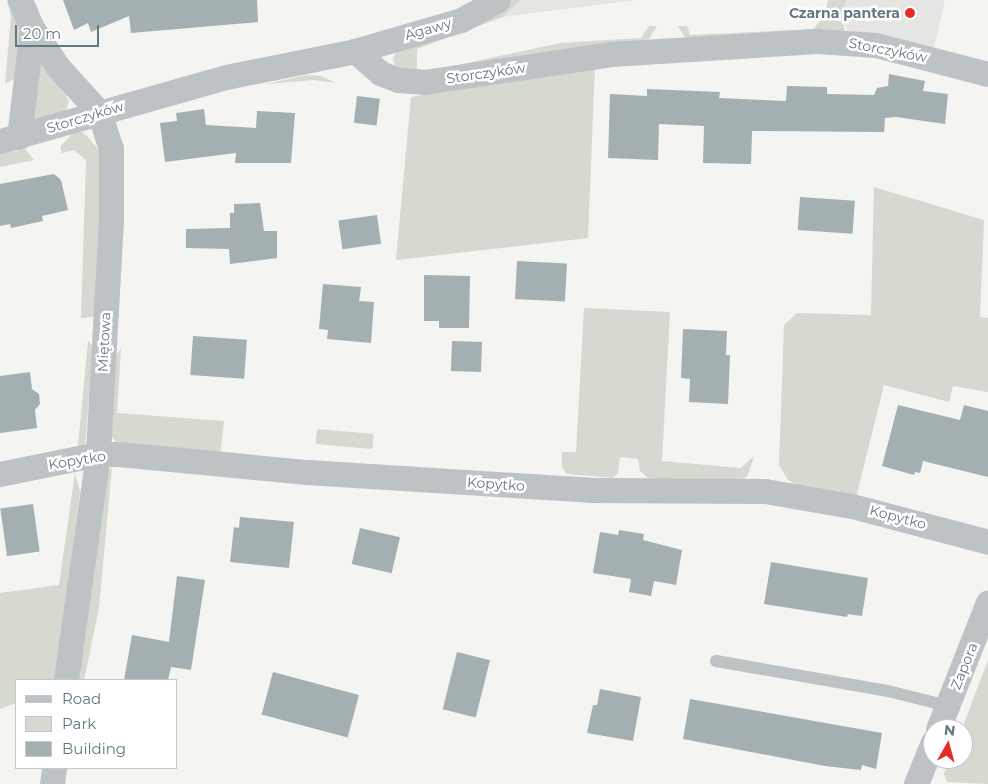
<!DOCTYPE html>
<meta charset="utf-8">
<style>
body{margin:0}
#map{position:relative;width:988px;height:784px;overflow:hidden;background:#f4f4f0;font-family:Montserrat,sans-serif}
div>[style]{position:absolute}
.built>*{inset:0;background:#e5e5e4}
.green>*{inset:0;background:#d5d9cf;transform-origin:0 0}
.building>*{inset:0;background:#a4afb2;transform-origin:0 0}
.lane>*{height:12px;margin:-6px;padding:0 6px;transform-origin:6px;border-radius:6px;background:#bdc2c4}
.street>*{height:25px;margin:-12.5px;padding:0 12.5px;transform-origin:12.5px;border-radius:12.5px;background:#bdc2c4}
.dots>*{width:14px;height:14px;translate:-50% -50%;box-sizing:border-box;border:2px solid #fff;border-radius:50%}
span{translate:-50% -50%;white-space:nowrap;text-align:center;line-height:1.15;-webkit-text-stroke:5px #fff;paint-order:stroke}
.poi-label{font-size:14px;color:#637981;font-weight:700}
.right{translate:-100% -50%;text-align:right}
.street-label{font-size:14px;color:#637981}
.legend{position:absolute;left:15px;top:679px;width:162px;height:90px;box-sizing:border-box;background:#fff;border:1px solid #c1c9cd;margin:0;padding:6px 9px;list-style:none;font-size:15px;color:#637981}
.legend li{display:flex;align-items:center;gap:10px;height:25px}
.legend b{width:25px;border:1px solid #c1c9cd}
.north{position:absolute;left:923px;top:719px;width:50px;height:50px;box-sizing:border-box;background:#fff;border:1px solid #c1c9cd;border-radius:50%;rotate:7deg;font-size:14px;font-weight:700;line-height:20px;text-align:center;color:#637981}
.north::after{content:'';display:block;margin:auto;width:18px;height:22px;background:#e32d22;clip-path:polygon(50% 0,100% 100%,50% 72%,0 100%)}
.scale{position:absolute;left:15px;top:25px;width:84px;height:22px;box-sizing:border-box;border:2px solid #637981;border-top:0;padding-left:6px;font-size:15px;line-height:18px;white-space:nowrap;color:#637981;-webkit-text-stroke:4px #fff;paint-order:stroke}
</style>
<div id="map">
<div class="built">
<i style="clip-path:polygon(521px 0,638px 0,503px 17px)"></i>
<i style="clip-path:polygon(846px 0,945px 0,934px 48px,847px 30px,842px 19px)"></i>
</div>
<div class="green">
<i style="clip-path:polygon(7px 0,13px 0,22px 26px,17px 77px,5px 84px,11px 17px)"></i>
<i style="clip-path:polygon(508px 0,521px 0,503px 17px,417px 49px,417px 74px,560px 43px,641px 38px,649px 26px,657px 26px,649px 39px,425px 76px,396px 69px,393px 58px,399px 48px)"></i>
<i style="clip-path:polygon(828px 0,846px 0,842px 19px,845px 32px,686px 39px,678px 26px,687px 26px,690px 35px,813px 29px,824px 17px)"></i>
<i style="clip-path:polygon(36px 54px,58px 80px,69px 101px,65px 113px,39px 120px,33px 119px)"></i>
<i style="clip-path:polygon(595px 64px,588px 238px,396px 260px,411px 97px)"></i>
<i style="clip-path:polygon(307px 75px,321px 76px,336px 83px,314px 80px,266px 84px)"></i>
<i style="clip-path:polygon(74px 132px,82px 132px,89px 138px,104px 157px,99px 316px,81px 318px,86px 160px,74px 150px,62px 153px,60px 147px)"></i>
<i style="clip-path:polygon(25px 149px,34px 160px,0 167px,0 154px)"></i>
<i style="clip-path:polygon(874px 187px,984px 220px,980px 317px,988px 318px,988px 392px,953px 386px,949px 402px,884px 385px,856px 498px,800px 488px,788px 480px,779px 465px,784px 325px,797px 313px,871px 315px)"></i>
<i style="clip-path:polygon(584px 308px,670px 312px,662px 461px,741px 468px,754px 456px,747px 477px,737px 481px,662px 481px,648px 478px,640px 471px,638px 459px,620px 457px,618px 473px,613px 478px,567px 474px,562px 467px,562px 452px,576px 452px)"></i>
<i style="clip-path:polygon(88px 341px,93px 346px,85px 447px,78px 446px)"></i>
<i style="clip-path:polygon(121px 348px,117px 413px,224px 421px,220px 457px,116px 442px,110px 434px,111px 363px)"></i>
<i style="left:317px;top:429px;width:57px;height:15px;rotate:5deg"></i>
<i style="clip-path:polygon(112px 467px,99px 608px,84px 680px,73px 680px,105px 476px)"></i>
<i style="clip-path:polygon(75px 473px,80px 491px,56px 680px,16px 680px,16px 703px,0 709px,0 593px,59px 585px)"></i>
<i style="clip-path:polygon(988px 660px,988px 784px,947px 782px,944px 774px,950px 759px,963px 759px,962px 729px)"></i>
</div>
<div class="building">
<i style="clip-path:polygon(63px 0,257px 0,258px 22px,131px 33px,129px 16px,91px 32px,88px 23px,74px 30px)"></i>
<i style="clip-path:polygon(889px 74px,925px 81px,923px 91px,948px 94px,945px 124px,896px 117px,885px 118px,884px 132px,752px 131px,751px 164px,703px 163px,704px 126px,659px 124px,658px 160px,608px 158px,610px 94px,647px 96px,647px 89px,720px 92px,719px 98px,786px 101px,787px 86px,827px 87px,827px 94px,874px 95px,877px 88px,888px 86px)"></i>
<i style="left:357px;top:96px;width:23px;height:27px;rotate:7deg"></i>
<i style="clip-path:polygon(204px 109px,206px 125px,256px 128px,257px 111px,295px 113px,291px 163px,235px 163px,236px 153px,165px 162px,160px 123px,177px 121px,176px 113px)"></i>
<i style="clip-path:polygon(54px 174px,61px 180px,68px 210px,42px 216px,43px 221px,11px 228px,10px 224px,0 226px,0 184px)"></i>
<i style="left:800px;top:197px;width:55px;height:33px;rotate:4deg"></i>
<i style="clip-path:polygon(260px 203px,264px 231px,277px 231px,277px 258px,230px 264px,229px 249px,186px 248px,186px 229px,230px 228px,230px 213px,234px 213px,234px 204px)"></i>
<i style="left:377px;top:215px;width:29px;height:39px;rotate:82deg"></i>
<i style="left:517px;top:261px;width:50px;height:38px;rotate:3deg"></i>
<i style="clip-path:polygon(424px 275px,470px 276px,469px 328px,439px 328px,439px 321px,424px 321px)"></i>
<i style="clip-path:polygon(323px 284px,361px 287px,359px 301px,374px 302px,371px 343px,327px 339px,328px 330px,319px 329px)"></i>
<i style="clip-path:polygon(683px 329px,727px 331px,726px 355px,730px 355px,728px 404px,689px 402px,690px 379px,681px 378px)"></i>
<i style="left:193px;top:336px;width:54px;height:39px;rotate:4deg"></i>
<i style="left:452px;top:341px;width:30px;height:30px;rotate:2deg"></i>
<i style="clip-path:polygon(30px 372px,32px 389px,39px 394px,40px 404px,35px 410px,37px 428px,0 433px,0 376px)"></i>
<i style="clip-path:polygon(898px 405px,960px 420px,964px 405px,988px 411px,988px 477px,923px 461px,920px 473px,915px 472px,914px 475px,882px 466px)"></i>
<i style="left:33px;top:504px;width:48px;height:33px;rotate:82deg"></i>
<i style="clip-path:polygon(240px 517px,294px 522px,289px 568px,230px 562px,234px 527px,239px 528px)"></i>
<i style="left:360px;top:528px;width:41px;height:37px;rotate:13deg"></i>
<i style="clip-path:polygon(619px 530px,644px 534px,643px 540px,682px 550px,676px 585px,654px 581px,651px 596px,629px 592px,631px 579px,593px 573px,600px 532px,618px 535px)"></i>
<i style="clip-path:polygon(771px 562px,868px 578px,862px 616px,848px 614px,847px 617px,764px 604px)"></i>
<i style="clip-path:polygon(177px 576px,205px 580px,191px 670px,171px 667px,168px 680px,124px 680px,132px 635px,169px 642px)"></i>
<i style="left:457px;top:652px;width:34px;height:59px;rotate:14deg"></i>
<i style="left:273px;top:672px;width:89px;height:44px;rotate:15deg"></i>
<i style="clip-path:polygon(600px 689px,641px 697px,633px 741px,587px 733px,593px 705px,597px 705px)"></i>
<i style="clip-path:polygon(690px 699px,882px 733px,876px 769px,862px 765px,861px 770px,825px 766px,683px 739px)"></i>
</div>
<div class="lane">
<i style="left:716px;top:661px;width:175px;rotate:9.9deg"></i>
<i style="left:888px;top:691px;width:62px;rotate:14deg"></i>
</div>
<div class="street">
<i style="left:20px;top:0;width:30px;rotate:67deg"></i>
<i style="left:32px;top:28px;width:47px;rotate:56.3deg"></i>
<i style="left:58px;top:67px;width:61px;rotate:47.7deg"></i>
<i style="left:99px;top:112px;width:38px;rotate:72deg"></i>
<i style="left:111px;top:148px;width:72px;rotate:90deg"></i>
<i style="left:111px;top:220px;width:234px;rotate:93.2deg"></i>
<i style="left:98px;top:454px;width:228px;rotate:98.1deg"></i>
<i style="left:355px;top:51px;width:110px;rotate:-16.3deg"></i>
<i style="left:461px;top:20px;width:42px;rotate:-28.4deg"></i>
<i style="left:19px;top:137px;width:110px;rotate:-83.2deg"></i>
<i style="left:0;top:141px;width:235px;rotate:-15.8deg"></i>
<i style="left:226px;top:77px;width:132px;rotate:-11.4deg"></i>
<i style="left:355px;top:51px;width:33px;rotate:41deg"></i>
<i style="left:380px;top:73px;width:19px;rotate:21deg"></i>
<i style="left:398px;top:80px;width:26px;rotate:4deg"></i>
<i style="left:424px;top:82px;width:189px;rotate:-8.5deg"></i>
<i style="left:611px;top:54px;width:206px;rotate:-3.6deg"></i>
<i style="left:817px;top:41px;width:59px;rotate:3.9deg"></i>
<i style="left:876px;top:45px;width:116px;rotate:14.5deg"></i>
<i style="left:0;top:474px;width:100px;rotate:-11.5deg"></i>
<i style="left:98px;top:454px;width:21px"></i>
<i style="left:119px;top:454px;width:189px;rotate:5.5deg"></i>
<i style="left:307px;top:472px;width:284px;rotate:3.6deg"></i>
<i style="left:590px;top:490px;width:175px;rotate:0.3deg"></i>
<i style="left:765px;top:491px;width:88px;rotate:9.8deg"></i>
<i style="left:852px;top:506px;width:141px;rotate:14.8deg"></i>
<i style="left:938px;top:729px;width:136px;rotate:-68.5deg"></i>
<i style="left:52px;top:784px;width:16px;rotate:-83deg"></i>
<i style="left:916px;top:784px;width:45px;rotate:-68deg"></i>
</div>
<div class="dots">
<i style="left:910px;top:13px;background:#e32d22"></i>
</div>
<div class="poi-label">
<span class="right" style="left:900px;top:13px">Czarna pantera</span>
</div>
<div class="street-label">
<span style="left:428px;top:29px;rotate:-16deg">Agawy</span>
<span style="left:888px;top:50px;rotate:11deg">Storczyków</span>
<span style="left:486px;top:73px;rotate:-8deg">Storczyków</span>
<span style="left:85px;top:117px;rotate:-17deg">Storczyków</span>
<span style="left:104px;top:342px;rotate:-87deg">Miętowa</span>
<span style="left:77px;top:460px;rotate:-9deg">Kopytko</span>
<span style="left:496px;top:484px;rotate:4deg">Kopytko</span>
<span style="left:898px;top:517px;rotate:15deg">Kopytko</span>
<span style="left:964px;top:666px;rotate:-68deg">Zapora</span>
</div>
<ul class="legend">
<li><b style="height:6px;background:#bdc2c4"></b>Road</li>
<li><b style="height:14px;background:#d5d9cf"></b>Park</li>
<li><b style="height:14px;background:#a4afb2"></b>Building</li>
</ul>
<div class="north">N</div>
<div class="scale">20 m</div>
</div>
